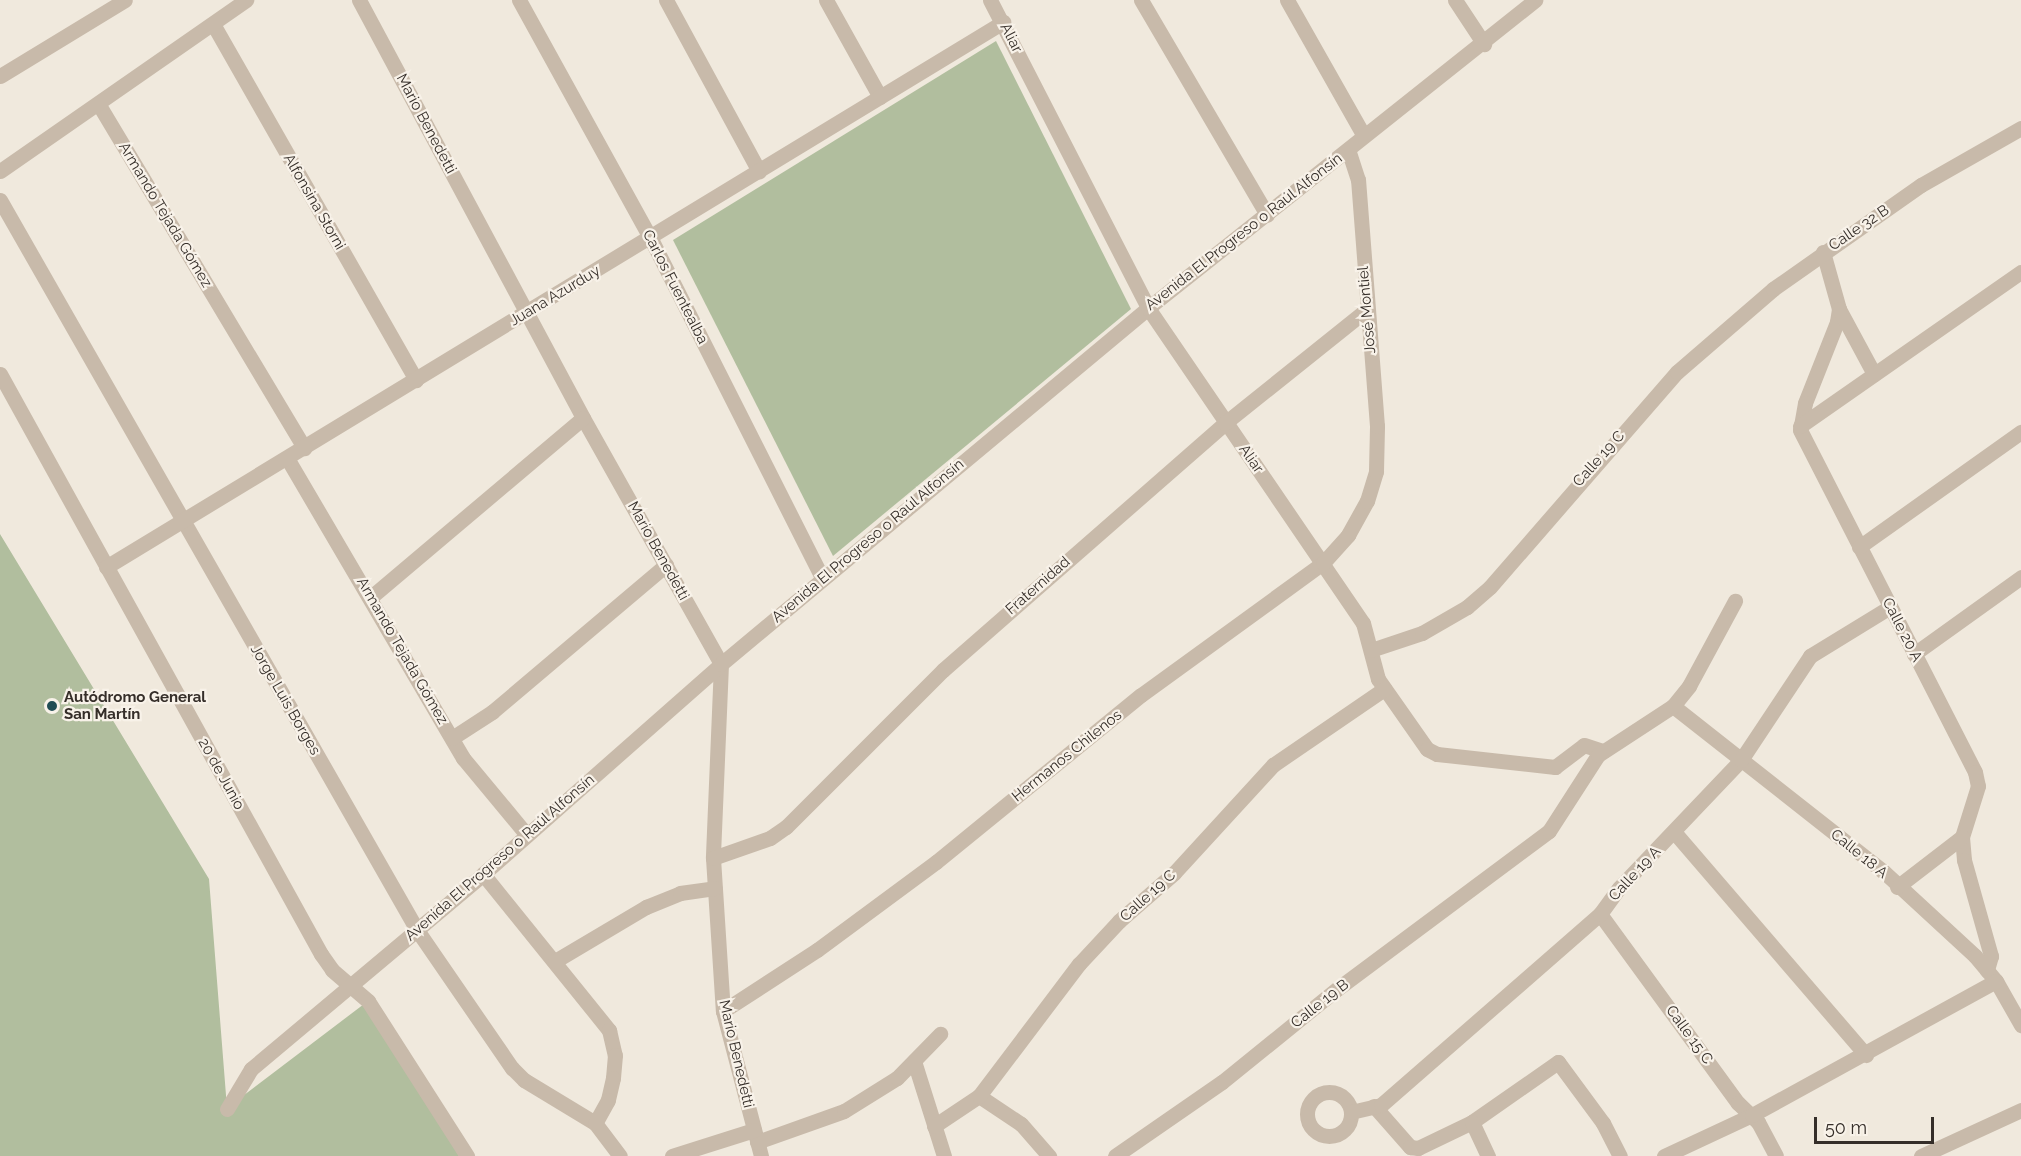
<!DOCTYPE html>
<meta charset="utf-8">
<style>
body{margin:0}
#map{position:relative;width:2021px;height:1156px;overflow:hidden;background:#f0e9dd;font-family:Raleway,sans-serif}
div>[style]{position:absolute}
.green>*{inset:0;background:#b1be9e}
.minor>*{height:15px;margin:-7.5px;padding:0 7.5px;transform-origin:7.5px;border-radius:7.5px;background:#c8baaa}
.minor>.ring{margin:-7.5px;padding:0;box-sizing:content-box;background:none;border:15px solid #c8baaa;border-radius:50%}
.tertiary>*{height:15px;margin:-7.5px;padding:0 7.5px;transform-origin:7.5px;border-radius:7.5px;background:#c8baaa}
.dots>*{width:16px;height:16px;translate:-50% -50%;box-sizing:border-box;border:3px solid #f8f2e9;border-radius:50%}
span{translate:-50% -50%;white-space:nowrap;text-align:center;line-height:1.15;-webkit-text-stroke:4.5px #f8f2e9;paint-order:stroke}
.street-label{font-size:15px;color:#352e29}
.poi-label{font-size:15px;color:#352e29;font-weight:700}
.left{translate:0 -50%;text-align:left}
.scale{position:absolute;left:1814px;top:1117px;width:120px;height:27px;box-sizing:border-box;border:3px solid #352e29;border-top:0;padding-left:8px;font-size:18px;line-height:21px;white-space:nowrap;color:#352e29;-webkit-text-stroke:4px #f8f2e9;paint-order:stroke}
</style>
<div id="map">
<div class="green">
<i style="clip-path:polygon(996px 41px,1131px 309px,833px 556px,673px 240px)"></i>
<i style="clip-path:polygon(0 534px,209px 879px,227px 1108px,368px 1001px,459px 1156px,0 1156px)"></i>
</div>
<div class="minor">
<i style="left:359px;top:0;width:474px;rotate:61.8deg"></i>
<i style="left:583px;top:418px;width:282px;rotate:60.7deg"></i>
<i style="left:721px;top:664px;width:194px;rotate:92.4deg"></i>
<i style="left:713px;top:858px;width:153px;rotate:86.3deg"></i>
<i style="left:723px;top:1011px;width:150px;rotate:75.3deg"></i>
<i style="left:519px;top:0;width:271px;rotate:61.1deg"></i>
<i style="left:650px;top:237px;width:383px;rotate:63.2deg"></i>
<i style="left:666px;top:0;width:195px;rotate:61.5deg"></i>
<i style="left:826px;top:0;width:111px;rotate:60.9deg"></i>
<i style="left:990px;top:0;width:346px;rotate:62.8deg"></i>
<i style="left:1148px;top:308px;width:381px;rotate:55.7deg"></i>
<i style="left:1363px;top:623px;width:58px;rotate:75deg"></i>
<i style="left:1378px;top:679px;width:85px;rotate:55deg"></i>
<i style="left:1427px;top:749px;width:11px;rotate:27deg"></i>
<i style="left:1437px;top:754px;width:119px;rotate:6.3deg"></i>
<i style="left:1555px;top:767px;width:36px;rotate:-37deg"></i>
<i style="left:1584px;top:745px;width:20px;rotate:18deg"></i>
<i style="left:1141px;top:0;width:249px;rotate:59.6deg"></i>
<i style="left:1287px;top:0;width:156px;rotate:60.5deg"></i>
<i style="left:1455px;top:0;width:53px;rotate:56.6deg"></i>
<i style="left:213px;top:24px;width:410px;rotate:60.3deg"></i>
<i style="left:0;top:76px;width:146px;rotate:-31.3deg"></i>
<i style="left:99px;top:105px;width:400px;rotate:59.1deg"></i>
<i style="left:0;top:171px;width:300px;rotate:-34.8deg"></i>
<i style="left:0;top:200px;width:841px;rotate:60.26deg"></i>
<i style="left:417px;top:930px;width:168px;rotate:55.5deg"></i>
<i style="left:512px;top:1068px;width:17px;rotate:45deg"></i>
<i style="left:524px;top:1080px;width:83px;rotate:31.2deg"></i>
<i style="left:595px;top:1123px;width:41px;rotate:52.9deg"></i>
<i style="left:1823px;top:252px;width:59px;rotate:74.3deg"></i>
<i style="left:1839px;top:309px;width:13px;rotate:99deg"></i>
<i style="left:1837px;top:322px;width:87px;rotate:111.6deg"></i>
<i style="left:1805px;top:403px;width:27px;rotate:100deg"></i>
<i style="left:1800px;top:430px;width:384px;rotate:62.9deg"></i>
<i style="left:1975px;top:772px;width:14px;rotate:78deg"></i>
<i style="left:1978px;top:786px;width:53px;rotate:107.4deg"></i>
<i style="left:1962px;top:837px;width:23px;rotate:85deg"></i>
<i style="left:1964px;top:860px;width:100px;rotate:74.3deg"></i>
<i style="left:1991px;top:956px;width:15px;rotate:106deg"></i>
<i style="left:1839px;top:309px;width:74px;rotate:61.7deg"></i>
<i style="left:0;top:374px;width:663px;rotate:61.04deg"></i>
<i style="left:321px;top:954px;width:19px;rotate:55deg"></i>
<i style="left:332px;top:970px;width:48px;rotate:40.7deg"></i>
<i style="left:368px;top:1001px;width:184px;rotate:57.4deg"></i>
<i style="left:1800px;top:426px;width:269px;rotate:-34.9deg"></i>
<i style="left:287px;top:458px;width:348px;rotate:59.6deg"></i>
<i style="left:463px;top:758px;width:100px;rotate:50.3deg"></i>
<i style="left:1859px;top:547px;width:199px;rotate:-35.4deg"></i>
<i style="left:106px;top:567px;width:1050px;rotate:-31.28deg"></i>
<i style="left:371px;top:597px;width:277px;rotate:-40.2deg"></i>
<i style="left:1371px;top:650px;width:54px;rotate:-18.4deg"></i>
<i style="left:1422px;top:633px;width:52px;rotate:-30deg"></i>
<i style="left:1467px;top:607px;width:30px;rotate:-41deg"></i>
<i style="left:1490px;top:587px;width:285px;rotate:-49deg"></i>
<i style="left:1677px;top:372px;width:127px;rotate:-40.8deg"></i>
<i style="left:1773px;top:289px;width:181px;rotate:-35.1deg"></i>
<i style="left:1921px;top:185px;width:115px;rotate:-29.7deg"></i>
<i style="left:1914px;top:654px;width:132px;rotate:-35.7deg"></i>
<i style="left:1673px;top:706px;width:268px;rotate:38.2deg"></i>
<i style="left:1884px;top:872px;width:124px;rotate:42.7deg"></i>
<i style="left:1975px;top:956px;width:33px;rotate:50deg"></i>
<i style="left:1996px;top:981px;width:51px;rotate:60.4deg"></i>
<i style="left:452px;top:738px;width:48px;rotate:-33deg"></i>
<i style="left:492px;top:712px;width:228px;rotate:-40.2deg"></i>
<i style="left:1675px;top:833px;width:293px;rotate:49.3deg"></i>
<i style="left:713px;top:858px;width:60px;rotate:-19.3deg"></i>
<i style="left:770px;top:838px;width:19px;rotate:-35deg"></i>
<i style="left:786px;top:827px;width:222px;rotate:-45deg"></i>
<i style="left:943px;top:670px;width:375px;rotate:-41.2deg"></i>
<i style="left:1225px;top:423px;width:181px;rotate:-38.7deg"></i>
<i style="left:483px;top:874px;width:201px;rotate:51.1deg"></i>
<i style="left:609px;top:1030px;width:26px;rotate:77deg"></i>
<i style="left:615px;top:1055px;width:23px;rotate:95deg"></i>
<i style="left:613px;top:1078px;width:23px;rotate:103deg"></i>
<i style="left:608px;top:1100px;width:26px;rotate:119deg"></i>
<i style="left:1897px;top:887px;width:82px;rotate:-37.6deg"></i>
<i style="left:1600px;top:914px;width:234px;rotate:53.9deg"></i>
<i style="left:1738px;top:1103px;width:28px;rotate:44deg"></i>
<i style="left:1758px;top:1122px;width:38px;rotate:62deg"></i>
<i style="left:555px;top:961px;width:106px;rotate:-30.7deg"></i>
<i style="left:646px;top:907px;width:37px;rotate:-22deg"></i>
<i style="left:680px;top:893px;width:35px;rotate:-8deg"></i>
<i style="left:723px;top:1011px;width:112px;rotate:-33deg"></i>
<i style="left:817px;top:950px;width:148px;rotate:-36.5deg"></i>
<i style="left:936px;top:862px;width:264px;rotate:-39.2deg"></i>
<i style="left:1141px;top:695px;width:225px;rotate:-36deg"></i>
<i style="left:1323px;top:563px;width:38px;rotate:-48deg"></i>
<i style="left:1348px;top:535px;width:39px;rotate:-61deg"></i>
<i style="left:1367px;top:501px;width:31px;rotate:-73deg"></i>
<i style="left:1376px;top:471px;width:45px;rotate:-88.7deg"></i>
<i style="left:1377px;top:426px;width:247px;rotate:-94.4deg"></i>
<i style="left:1358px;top:180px;width:32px;rotate:-108deg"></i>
<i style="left:914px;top:1061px;width:100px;rotate:72.5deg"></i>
<i class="ring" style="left:1307px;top:1092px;width:29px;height:29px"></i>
<i style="left:979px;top:1096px;width:50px;rotate:33.7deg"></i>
<i style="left:1021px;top:1124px;width:43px;rotate:48.8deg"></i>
<i style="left:1374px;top:1106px;width:55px;rotate:48.7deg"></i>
<i style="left:1410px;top:1147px;width:8px;rotate:7deg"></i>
<i style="left:1418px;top:1148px;width:60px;rotate:-25.7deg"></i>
<i style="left:1472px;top:1122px;width:105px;rotate:-34.9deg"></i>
<i style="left:1558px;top:1062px;width:76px;rotate:53.6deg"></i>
<i style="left:1603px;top:1123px;width:37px;rotate:63deg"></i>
<i style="left:227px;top:1109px;width:47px;rotate:-59deg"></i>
<i style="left:251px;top:1069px;width:303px;rotate:-40deg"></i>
<i style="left:483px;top:874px;width:317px;rotate:-41.4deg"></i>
<i style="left:721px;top:664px;width:556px;rotate:-39.82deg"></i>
<i style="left:1351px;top:1112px;width:31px;rotate:-13deg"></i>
<i style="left:1381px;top:1105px;width:291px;rotate:-41.1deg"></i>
<i style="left:1600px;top:914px;width:32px;rotate:-54deg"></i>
<i style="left:1619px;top:888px;width:177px;rotate:-46.4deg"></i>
<i style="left:1741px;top:760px;width:125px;rotate:-56.4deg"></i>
<i style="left:1810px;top:656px;width:94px;rotate:-31.5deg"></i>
<i style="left:1472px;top:1122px;width:38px;rotate:65deg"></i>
<i style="left:934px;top:1126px;width:54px;rotate:-33.7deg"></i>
<i style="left:979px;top:1096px;width:166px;rotate:-52.9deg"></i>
<i style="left:1079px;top:964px;width:59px;rotate:-47.1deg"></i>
<i style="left:1119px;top:921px;width:73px;rotate:-41.1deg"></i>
<i style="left:1174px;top:873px;width:147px;rotate:-47.5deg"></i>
<i style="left:1273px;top:765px;width:135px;rotate:-34.4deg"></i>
<i style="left:757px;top:1142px;width:92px;rotate:-19.6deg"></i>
<i style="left:844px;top:1111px;width:62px;rotate:-31.9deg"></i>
<i style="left:897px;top:1078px;width:62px;rotate:-45.7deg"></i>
<i style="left:672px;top:1156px;width:86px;rotate:-17.6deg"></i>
<i style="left:1115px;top:1156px;width:130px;rotate:-34.7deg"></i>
<i style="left:1222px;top:1082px;width:148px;rotate:-39deg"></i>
<i style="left:1337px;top:989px;width:264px;rotate:-36.7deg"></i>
<i style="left:1549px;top:831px;width:90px;rotate:-57.2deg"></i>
<i style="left:1598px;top:755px;width:90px;rotate:-33.2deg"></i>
<i style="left:1673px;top:706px;width:26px;rotate:-51deg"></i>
<i style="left:1689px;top:686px;width:97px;rotate:-61.6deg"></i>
<i style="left:1664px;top:1156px;width:97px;rotate:-25deg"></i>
<i style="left:1752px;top:1115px;width:278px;rotate:-28.8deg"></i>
<i style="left:1921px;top:1156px;width:110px;rotate:-24.7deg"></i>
</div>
<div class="tertiary">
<i style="left:1148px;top:308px;width:495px;rotate:-38.5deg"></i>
</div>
<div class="dots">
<i style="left:52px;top:706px;background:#214d54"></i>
</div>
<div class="street-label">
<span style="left:1011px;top:38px;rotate:63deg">Aliar</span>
<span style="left:426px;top:124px;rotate:62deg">Mario Benedetti</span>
<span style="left:314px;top:202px;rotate:60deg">Alfonsina Storni</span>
<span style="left:165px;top:215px;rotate:59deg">Armando Tejada Gómez</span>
<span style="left:1859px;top:228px;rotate:-34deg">Calle 32 B</span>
<span style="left:1244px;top:232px;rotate:-38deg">Avenida El Progreso o Raúl Alfonsín</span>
<span style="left:675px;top:287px;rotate:63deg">Carlos Fuentealba</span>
<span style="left:555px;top:296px;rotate:-31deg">Juana Azurduy</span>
<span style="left:1367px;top:310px;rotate:-95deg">José Montiel</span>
<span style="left:1251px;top:459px;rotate:55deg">Aliar</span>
<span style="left:1599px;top:459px;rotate:-48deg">Calle 19 C</span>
<span style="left:868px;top:541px;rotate:-40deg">Avenida El Progreso o Raúl Alfonsín</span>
<span style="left:658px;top:551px;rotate:61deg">Mario Benedetti</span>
<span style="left:1038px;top:586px;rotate:-41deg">Fraternidad</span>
<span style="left:1902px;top:630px;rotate:63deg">Calle 20 A</span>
<span style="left:402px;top:651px;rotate:60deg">Armando Tejada Gómez</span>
<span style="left:285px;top:700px;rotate:60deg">Jorge Luis Borges</span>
<span style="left:1067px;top:756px;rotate:-39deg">Hermanos Chilenos</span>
<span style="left:221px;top:774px;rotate:61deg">20 de Junio</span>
<span style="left:1859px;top:854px;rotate:39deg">Calle 18 A</span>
<span style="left:500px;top:858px;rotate:-41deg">Avenida El Progreso o Raúl Alfonsín</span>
<span style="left:1635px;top:874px;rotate:-47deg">Calle 19 A</span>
<span style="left:1148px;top:896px;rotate:-42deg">Calle 19 C</span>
<span style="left:1320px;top:1004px;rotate:-38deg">Calle 19 B</span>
<span style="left:1689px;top:1035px;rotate:54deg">Calle 15 C</span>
<span style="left:736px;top:1054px;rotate:77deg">Mario Benedetti</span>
</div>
<div class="poi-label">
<span class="left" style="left:64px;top:706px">Autódromo General<br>San Martín</span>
</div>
<div class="scale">50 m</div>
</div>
